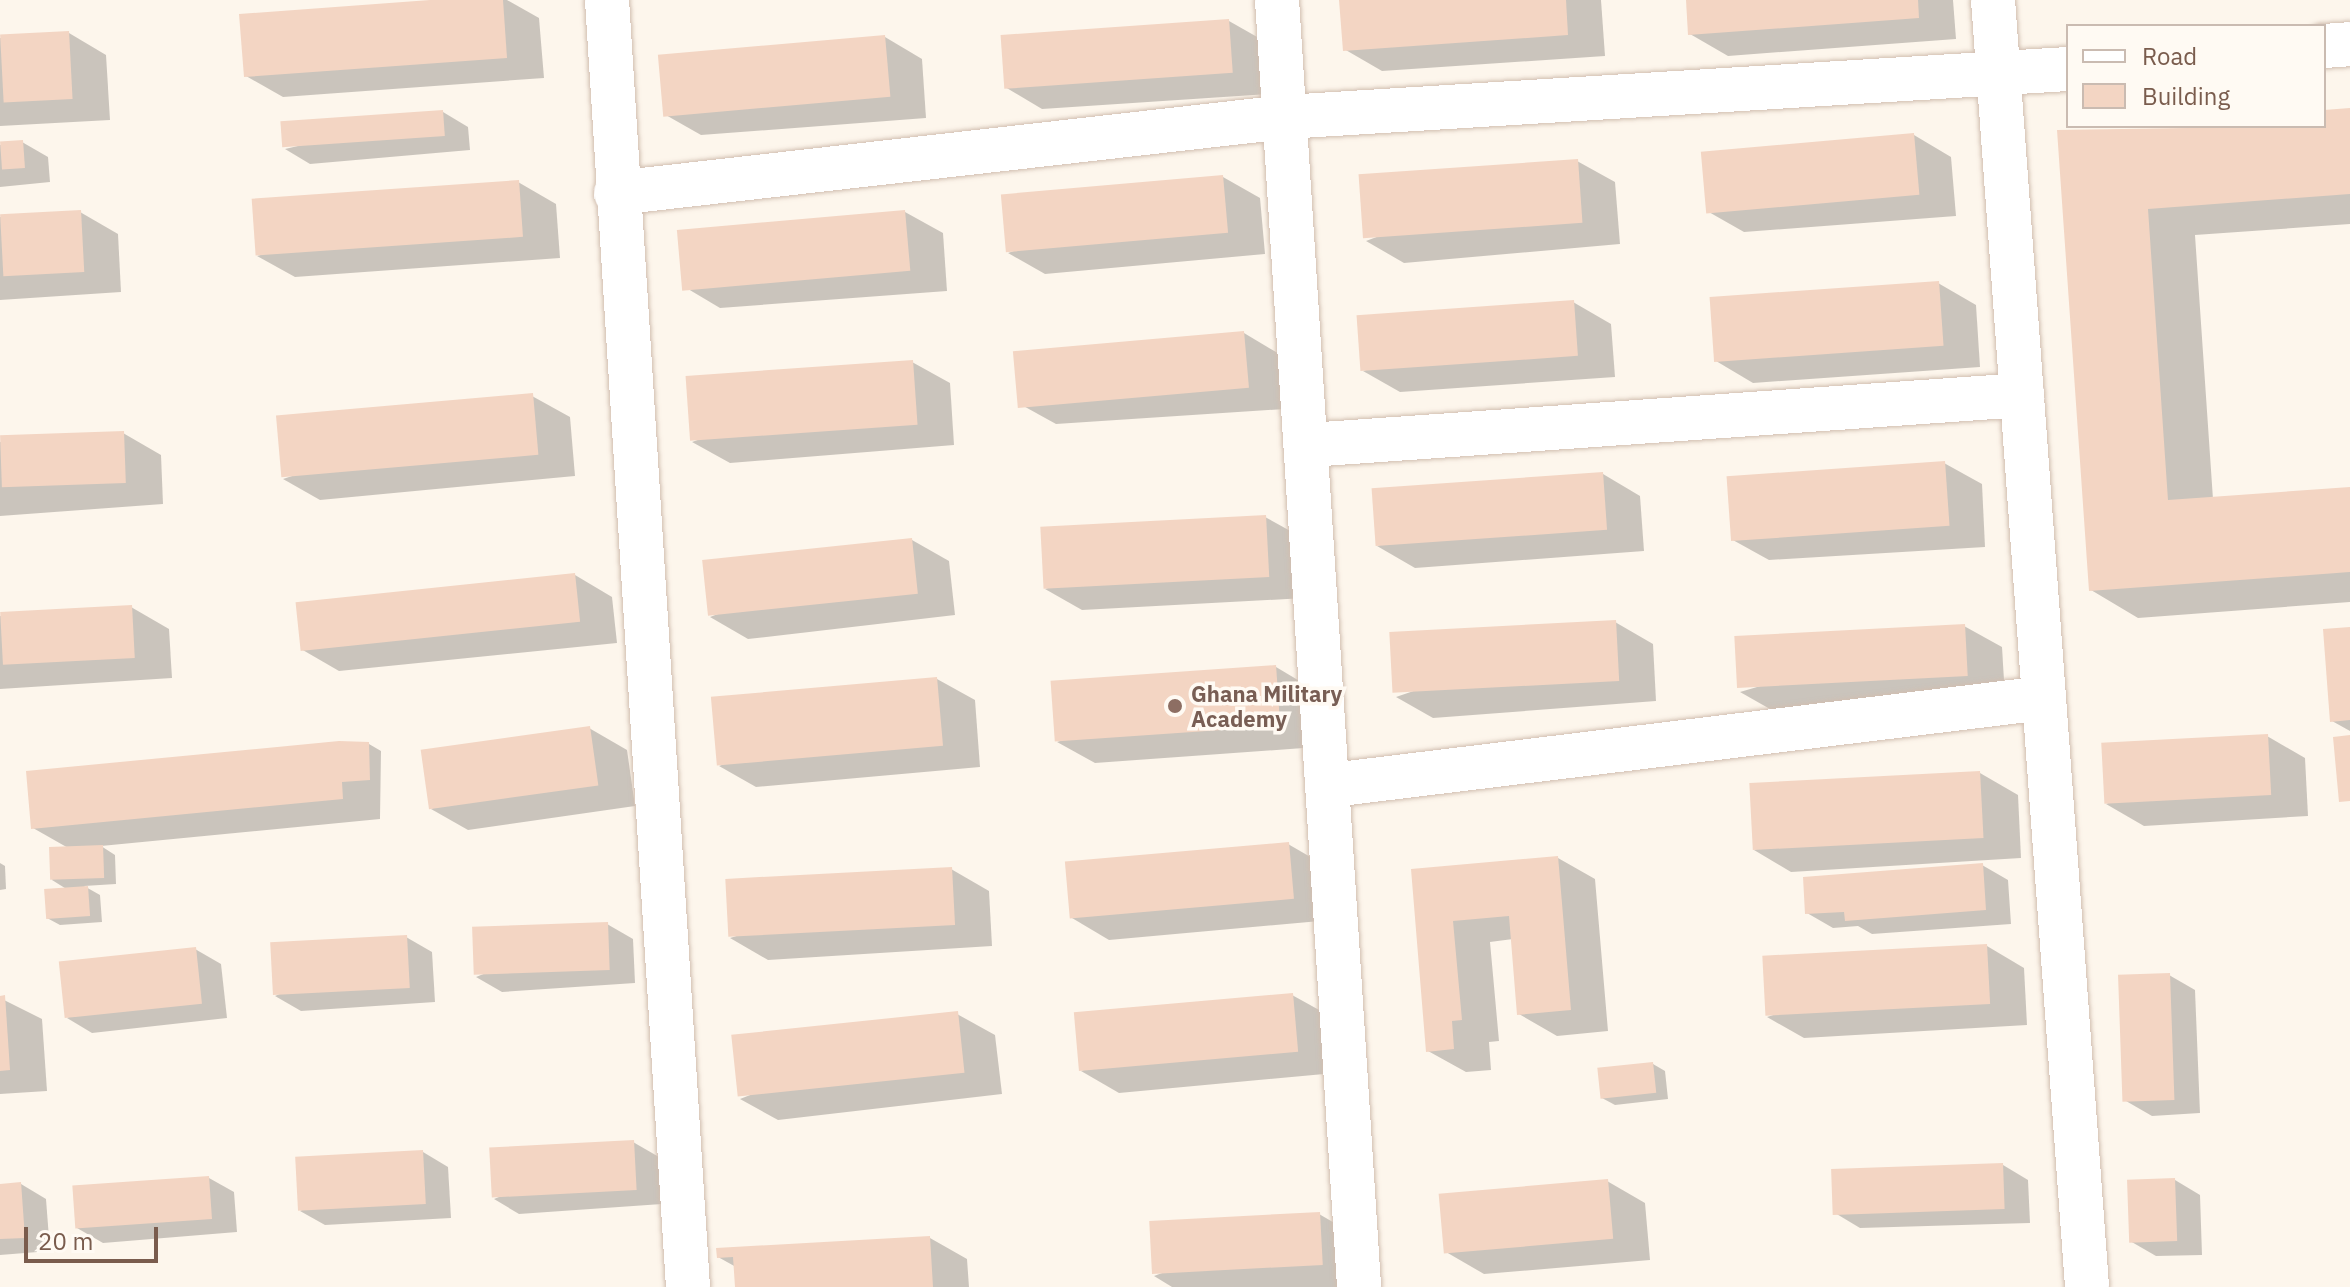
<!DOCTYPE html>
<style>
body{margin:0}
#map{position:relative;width:2350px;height:1287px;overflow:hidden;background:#fdf6ec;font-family:"IBM Plex Sans",sans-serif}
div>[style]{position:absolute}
.shadow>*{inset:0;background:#0003}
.building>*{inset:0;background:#f3d5c3;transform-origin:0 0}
.roads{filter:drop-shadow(0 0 2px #d1beb0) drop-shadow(0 0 2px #d1beb0)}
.minor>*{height:44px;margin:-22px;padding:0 22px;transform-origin:22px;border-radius:22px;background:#fff}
.dots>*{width:22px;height:22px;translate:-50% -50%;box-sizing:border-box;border:4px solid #fffaf3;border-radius:50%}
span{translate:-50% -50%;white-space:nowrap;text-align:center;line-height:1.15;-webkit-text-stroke:7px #fffaf3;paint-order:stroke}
.education-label{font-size:22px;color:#785e54;font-weight:700}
.left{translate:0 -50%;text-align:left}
.legend{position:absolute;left:2066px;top:24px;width:260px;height:104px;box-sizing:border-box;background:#fffaf3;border:2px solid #cabbb1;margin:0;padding:10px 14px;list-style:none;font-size:24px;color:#7a5c4d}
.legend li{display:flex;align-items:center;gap:16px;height:40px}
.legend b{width:40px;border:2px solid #cabbb1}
.scale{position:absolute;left:24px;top:1227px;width:134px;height:36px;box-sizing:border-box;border:4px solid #7a5c4d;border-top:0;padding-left:10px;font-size:24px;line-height:28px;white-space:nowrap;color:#7a5c4d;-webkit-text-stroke:6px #fffaf3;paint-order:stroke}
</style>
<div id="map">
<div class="shadow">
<i style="clip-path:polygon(458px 0,507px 0,539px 18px,544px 78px,283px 97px,246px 76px)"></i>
<i style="clip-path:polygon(1341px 0,1601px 0,1605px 56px,1382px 71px,1344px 49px)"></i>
<i style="clip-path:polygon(1688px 0,1953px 0,1956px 39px,1728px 56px,1690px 34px)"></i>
<i style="clip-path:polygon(1229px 21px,1266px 42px,1269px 94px,1042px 109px,1005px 87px)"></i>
<i style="clip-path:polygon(69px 33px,106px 55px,110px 120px,0 126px,0 38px)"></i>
<i style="clip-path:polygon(885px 37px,922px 59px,926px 118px,701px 135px,664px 114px)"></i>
<i style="clip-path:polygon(2350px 110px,2350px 224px,2195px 235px,2213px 499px,2350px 489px,2350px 602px,2138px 618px,2091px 590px,2060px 131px,2324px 126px,2324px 112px)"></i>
<i style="clip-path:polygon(443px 112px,468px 127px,470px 150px,310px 164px,285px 149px)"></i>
<i style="clip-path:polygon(1914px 135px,1951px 157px,1956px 216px,1744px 232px,1707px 211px)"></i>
<i style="clip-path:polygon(22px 142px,48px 157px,50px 182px,0 187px,0 145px)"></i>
<i style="clip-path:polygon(1577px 161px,1615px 182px,1620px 244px,1404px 263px,1366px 241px)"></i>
<i style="clip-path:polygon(1223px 177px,1260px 198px,1265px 254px,1045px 274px,1008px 253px)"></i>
<i style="clip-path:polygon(518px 182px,556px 204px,560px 258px,295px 277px,257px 256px)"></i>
<i style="clip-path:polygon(80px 212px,118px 234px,121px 292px,0 300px,0 217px)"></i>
<i style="clip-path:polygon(905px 212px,943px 233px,947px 291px,720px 308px,683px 286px)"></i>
<i style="clip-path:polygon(1938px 283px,1976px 305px,1980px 367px,1753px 383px,1716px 361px)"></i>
<i style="clip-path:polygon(1573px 302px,1611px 324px,1615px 377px,1400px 392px,1363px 371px)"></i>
<i style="clip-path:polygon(1244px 333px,1281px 355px,1285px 409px,1056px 424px,1018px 403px)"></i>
<i style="clip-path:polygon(912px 362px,950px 383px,954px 445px,730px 463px,692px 442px)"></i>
<i style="clip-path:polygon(532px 396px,570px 417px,575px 476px,320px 500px,283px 479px)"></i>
<i style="clip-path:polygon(123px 433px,161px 455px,163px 504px,0 516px,0 442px)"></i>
<i style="clip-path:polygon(1944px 463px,1982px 484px,1985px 547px,1769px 560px,1731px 539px)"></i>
<i style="clip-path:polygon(1603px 474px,1640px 496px,1644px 551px,1415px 568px,1377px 546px)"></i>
<i style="clip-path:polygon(1265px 517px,1303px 538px,1305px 598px,1082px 610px,1045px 589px)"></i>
<i style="clip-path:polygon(912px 540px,949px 561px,955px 615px,748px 639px,710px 617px)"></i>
<i style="clip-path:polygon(575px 575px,612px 597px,617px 643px,339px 671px,301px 649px)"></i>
<i style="clip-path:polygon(131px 607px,169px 629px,172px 678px,0 689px,0 616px)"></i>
<i style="clip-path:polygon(1615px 622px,1653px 644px,1656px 701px,1433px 718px,1396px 697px)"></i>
<i style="clip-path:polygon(1964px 626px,2002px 647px,2005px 697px,1777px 713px,1740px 692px)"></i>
<i style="clip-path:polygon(2350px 629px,2350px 731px,2332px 721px)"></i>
<i style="clip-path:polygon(1276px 667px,1313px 689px,1317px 747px,1095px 763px,1057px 742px)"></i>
<i style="clip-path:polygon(937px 679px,975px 700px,980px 767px,756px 787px,719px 766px)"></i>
<i style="clip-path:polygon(589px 728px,627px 750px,635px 806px,468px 830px,431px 809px)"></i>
<i style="clip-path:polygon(2267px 736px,2305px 758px,2308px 816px,2144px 826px,2106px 804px)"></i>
<i style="clip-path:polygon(369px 744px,381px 751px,380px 819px,101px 846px,115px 855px,116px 884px,84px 886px,100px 895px,102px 922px,60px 925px,47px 918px,68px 890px,52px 880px,70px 849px,33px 828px)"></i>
<i style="clip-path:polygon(1980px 773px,2018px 795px,2021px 858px,1791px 872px,1754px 850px)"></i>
<i style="clip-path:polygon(1288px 844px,1326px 866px,1331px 920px,1109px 940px,1072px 918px)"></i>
<i style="clip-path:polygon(1558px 858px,1595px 879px,1608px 1031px,1557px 1036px,1519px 1014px,1513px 939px,1490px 942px,1499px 1041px,1489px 1042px,1491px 1070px,1466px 1072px,1428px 1051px,1413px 871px)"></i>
<i style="clip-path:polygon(0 863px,5px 866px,6px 889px,0 890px)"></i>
<i style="clip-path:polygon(1982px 865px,2008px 880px,2011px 924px,1872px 934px,1858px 926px,1833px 928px,1807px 913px)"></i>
<i style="clip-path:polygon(951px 869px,989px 891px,992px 946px,768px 960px,730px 938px)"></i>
<i style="clip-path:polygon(607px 924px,633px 939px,635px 983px,502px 992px,476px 977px)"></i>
<i style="clip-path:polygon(406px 937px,432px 952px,435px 1002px,301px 1011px,275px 996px)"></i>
<i style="clip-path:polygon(1987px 946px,2024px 968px,2027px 1025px,1804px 1038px,1767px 1017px)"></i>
<i style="clip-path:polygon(195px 949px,221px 964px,227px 1018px,92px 1033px,67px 1018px)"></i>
<i style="clip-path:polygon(2169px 975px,2195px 990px,2200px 1113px,2152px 1116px,2126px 1101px)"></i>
<i style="clip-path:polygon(1292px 995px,1330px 1016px,1335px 1073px,1119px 1093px,1081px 1071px)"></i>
<i style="clip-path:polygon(0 998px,42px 1019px,47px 1091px,0 1094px)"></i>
<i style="clip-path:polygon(957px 1014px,995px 1035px,1002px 1094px,778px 1120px,740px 1099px)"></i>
<i style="clip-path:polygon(1653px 1064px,1665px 1071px,1668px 1099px,1615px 1105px,1602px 1098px)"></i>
<i style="clip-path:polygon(633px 1142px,659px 1157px,662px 1204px,519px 1214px,494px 1199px)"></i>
<i style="clip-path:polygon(423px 1152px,448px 1167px,451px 1218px,325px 1225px,300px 1211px)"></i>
<i style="clip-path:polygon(2003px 1165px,2028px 1180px,2030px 1223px,1860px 1228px,1835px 1213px)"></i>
<i style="clip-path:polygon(209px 1178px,234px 1192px,237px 1232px,103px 1243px,77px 1228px)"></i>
<i style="clip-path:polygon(2175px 1180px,2200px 1195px,2202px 1255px,2156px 1256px,2130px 1241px)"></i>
<i style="clip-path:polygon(1607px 1181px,1645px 1203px,1650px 1260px,1484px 1274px,1446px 1252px)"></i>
<i style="clip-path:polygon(21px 1184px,46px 1199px,50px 1251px,0 1255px,0 1186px)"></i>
<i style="clip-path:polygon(1319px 1214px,1357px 1236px,1347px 1287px,1172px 1287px,1154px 1276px)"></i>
<i style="clip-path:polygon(930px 1238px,967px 1259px,969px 1287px,737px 1287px,736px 1267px,718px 1257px)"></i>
</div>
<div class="building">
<i style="clip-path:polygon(430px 0,503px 0,507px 58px,244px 77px,239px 14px)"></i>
<i style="clip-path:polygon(1339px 0,1566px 0,1568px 35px,1343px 51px)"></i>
<i style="clip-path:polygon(1686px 0,1918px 0,1919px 18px,1688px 35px)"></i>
<i style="left:1229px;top:19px;width:54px;height:229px;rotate:86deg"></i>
<i style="left:69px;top:31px;width:68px;height:69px;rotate:87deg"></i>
<i style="left:885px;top:35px;width:62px;height:228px;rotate:85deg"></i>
<i style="clip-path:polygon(2350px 108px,2350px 194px,2148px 209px,2168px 500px,2350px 487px,2350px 572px,2089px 591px,2057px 130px,2324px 126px,2324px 110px)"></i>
<i style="left:443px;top:110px;width:26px;height:163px;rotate:86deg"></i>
<i style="left:1914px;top:133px;width:62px;height:214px;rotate:85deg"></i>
<i style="left:23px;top:140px;width:28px;height:23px;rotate:86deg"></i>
<i style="left:1578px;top:159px;width:64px;height:220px;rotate:86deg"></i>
<i style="left:1223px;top:175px;width:58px;height:223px;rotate:85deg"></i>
<i style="left:519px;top:180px;width:57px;height:268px;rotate:86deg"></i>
<i style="left:81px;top:210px;width:62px;height:81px;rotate:87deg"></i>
<i style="left:905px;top:210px;width:61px;height:229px;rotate:85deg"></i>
<i style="left:1939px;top:281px;width:65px;height:230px;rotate:86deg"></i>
<i style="left:1574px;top:300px;width:56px;height:218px;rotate:86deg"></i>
<i style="left:1244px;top:331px;width:57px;height:232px;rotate:85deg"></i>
<i style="left:913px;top:360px;width:65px;height:228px;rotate:86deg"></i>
<i style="left:533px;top:393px;width:62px;height:258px;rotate:85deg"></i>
<i style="left:124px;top:431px;width:52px;height:124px;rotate:88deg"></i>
<i style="left:1945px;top:461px;width:65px;height:219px;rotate:86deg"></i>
<i style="left:1603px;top:472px;width:58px;height:232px;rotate:86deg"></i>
<i style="left:1266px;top:515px;width:62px;height:226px;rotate:87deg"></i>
<i style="left:912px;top:538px;width:56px;height:211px;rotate:84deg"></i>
<i style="left:575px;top:573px;width:49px;height:281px;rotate:84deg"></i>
<i style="left:132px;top:605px;width:53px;height:132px;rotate:87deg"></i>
<i style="left:1616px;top:620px;width:61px;height:227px;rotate:87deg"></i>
<i style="left:1965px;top:624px;width:52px;height:231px;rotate:87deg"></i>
<i style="clip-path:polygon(2350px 627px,2350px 720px,2330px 722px,2323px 629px)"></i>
<i style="left:1276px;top:665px;width:61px;height:226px;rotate:86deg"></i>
<i style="left:937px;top:677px;width:69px;height:227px;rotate:85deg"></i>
<i style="left:590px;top:726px;width:60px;height:171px;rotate:82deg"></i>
<i style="left:2268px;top:734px;width:61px;height:167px;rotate:87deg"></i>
<i style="clip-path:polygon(2350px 735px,2350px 801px,2339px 802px,2333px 737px)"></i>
<i style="clip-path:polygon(339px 741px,369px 742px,370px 780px,342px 782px,343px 799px,31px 829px,26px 771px)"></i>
<i style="left:1980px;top:771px;width:67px;height:231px;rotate:87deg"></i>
<i style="left:1289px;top:842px;width:57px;height:225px;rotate:85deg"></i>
<i style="left:103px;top:845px;width:33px;height:54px;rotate:88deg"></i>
<i style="clip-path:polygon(1558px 856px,1571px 1010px,1517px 1015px,1509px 916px,1453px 921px,1462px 1020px,1452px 1021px,1454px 1049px,1426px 1052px,1411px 869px)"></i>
<i style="clip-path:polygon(1983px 863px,1986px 910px,1845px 921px,1844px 912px,1805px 914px,1803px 877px)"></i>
<i style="left:952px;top:867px;width:58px;height:227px;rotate:87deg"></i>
<i style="left:88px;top:886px;width:30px;height:44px;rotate:86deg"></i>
<i style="left:608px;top:922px;width:48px;height:136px;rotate:88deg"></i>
<i style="left:407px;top:935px;width:53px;height:137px;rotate:87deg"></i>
<i style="left:1987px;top:944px;width:60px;height:225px;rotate:87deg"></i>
<i style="left:196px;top:947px;width:57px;height:138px;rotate:84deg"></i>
<i style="left:2170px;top:973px;width:127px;height:52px;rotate:88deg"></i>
<i style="left:1293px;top:993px;width:59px;height:220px;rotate:85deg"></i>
<i style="clip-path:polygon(5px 995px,10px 1070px,0 1071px,0 996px)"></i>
<i style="left:958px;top:1011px;width:62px;height:228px;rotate:84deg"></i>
<i style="left:1653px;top:1062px;width:31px;height:56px;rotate:84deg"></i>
<i style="left:634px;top:1140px;width:50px;height:145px;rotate:87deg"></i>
<i style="left:423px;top:1150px;width:54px;height:128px;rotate:87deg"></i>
<i style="left:2003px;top:1163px;width:46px;height:172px;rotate:88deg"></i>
<i style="left:209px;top:1176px;width:43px;height:137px;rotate:86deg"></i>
<i style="left:2175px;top:1178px;width:63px;height:48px;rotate:88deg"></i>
<i style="left:1608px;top:1179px;width:60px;height:170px;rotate:85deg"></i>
<i style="clip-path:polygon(21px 1182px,25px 1238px,0 1239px,0 1184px)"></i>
<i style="left:1320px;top:1212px;width:53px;height:171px;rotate:87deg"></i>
<i style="clip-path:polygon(930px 1236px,933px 1287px,735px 1287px,733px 1257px,717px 1258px,716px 1248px)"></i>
</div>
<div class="roads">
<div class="minor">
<i style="left:607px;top:0;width:1290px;rotate:86.4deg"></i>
<i style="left:1277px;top:0;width:1290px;rotate:86.35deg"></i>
<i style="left:1993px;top:0;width:1290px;rotate:85.82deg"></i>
<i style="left:2324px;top:46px;width:26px;rotate:-4deg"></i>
<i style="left:616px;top:193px;width:673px;rotate:-6.48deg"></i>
<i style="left:1285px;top:117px;width:784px;rotate:-3.51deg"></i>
<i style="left:1309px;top:445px;width:715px;rotate:-4.01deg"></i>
<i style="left:1332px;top:785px;width:717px;rotate:-6.97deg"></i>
</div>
</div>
<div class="dots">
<i style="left:1175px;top:706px;background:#8d6e63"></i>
</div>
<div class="education-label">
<span class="left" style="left:1191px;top:706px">Ghana Military<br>Academy</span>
</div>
<ul class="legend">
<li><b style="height:10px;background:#fff"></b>Road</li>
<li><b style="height:22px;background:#f3d5c3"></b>Building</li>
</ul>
<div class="scale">20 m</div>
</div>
